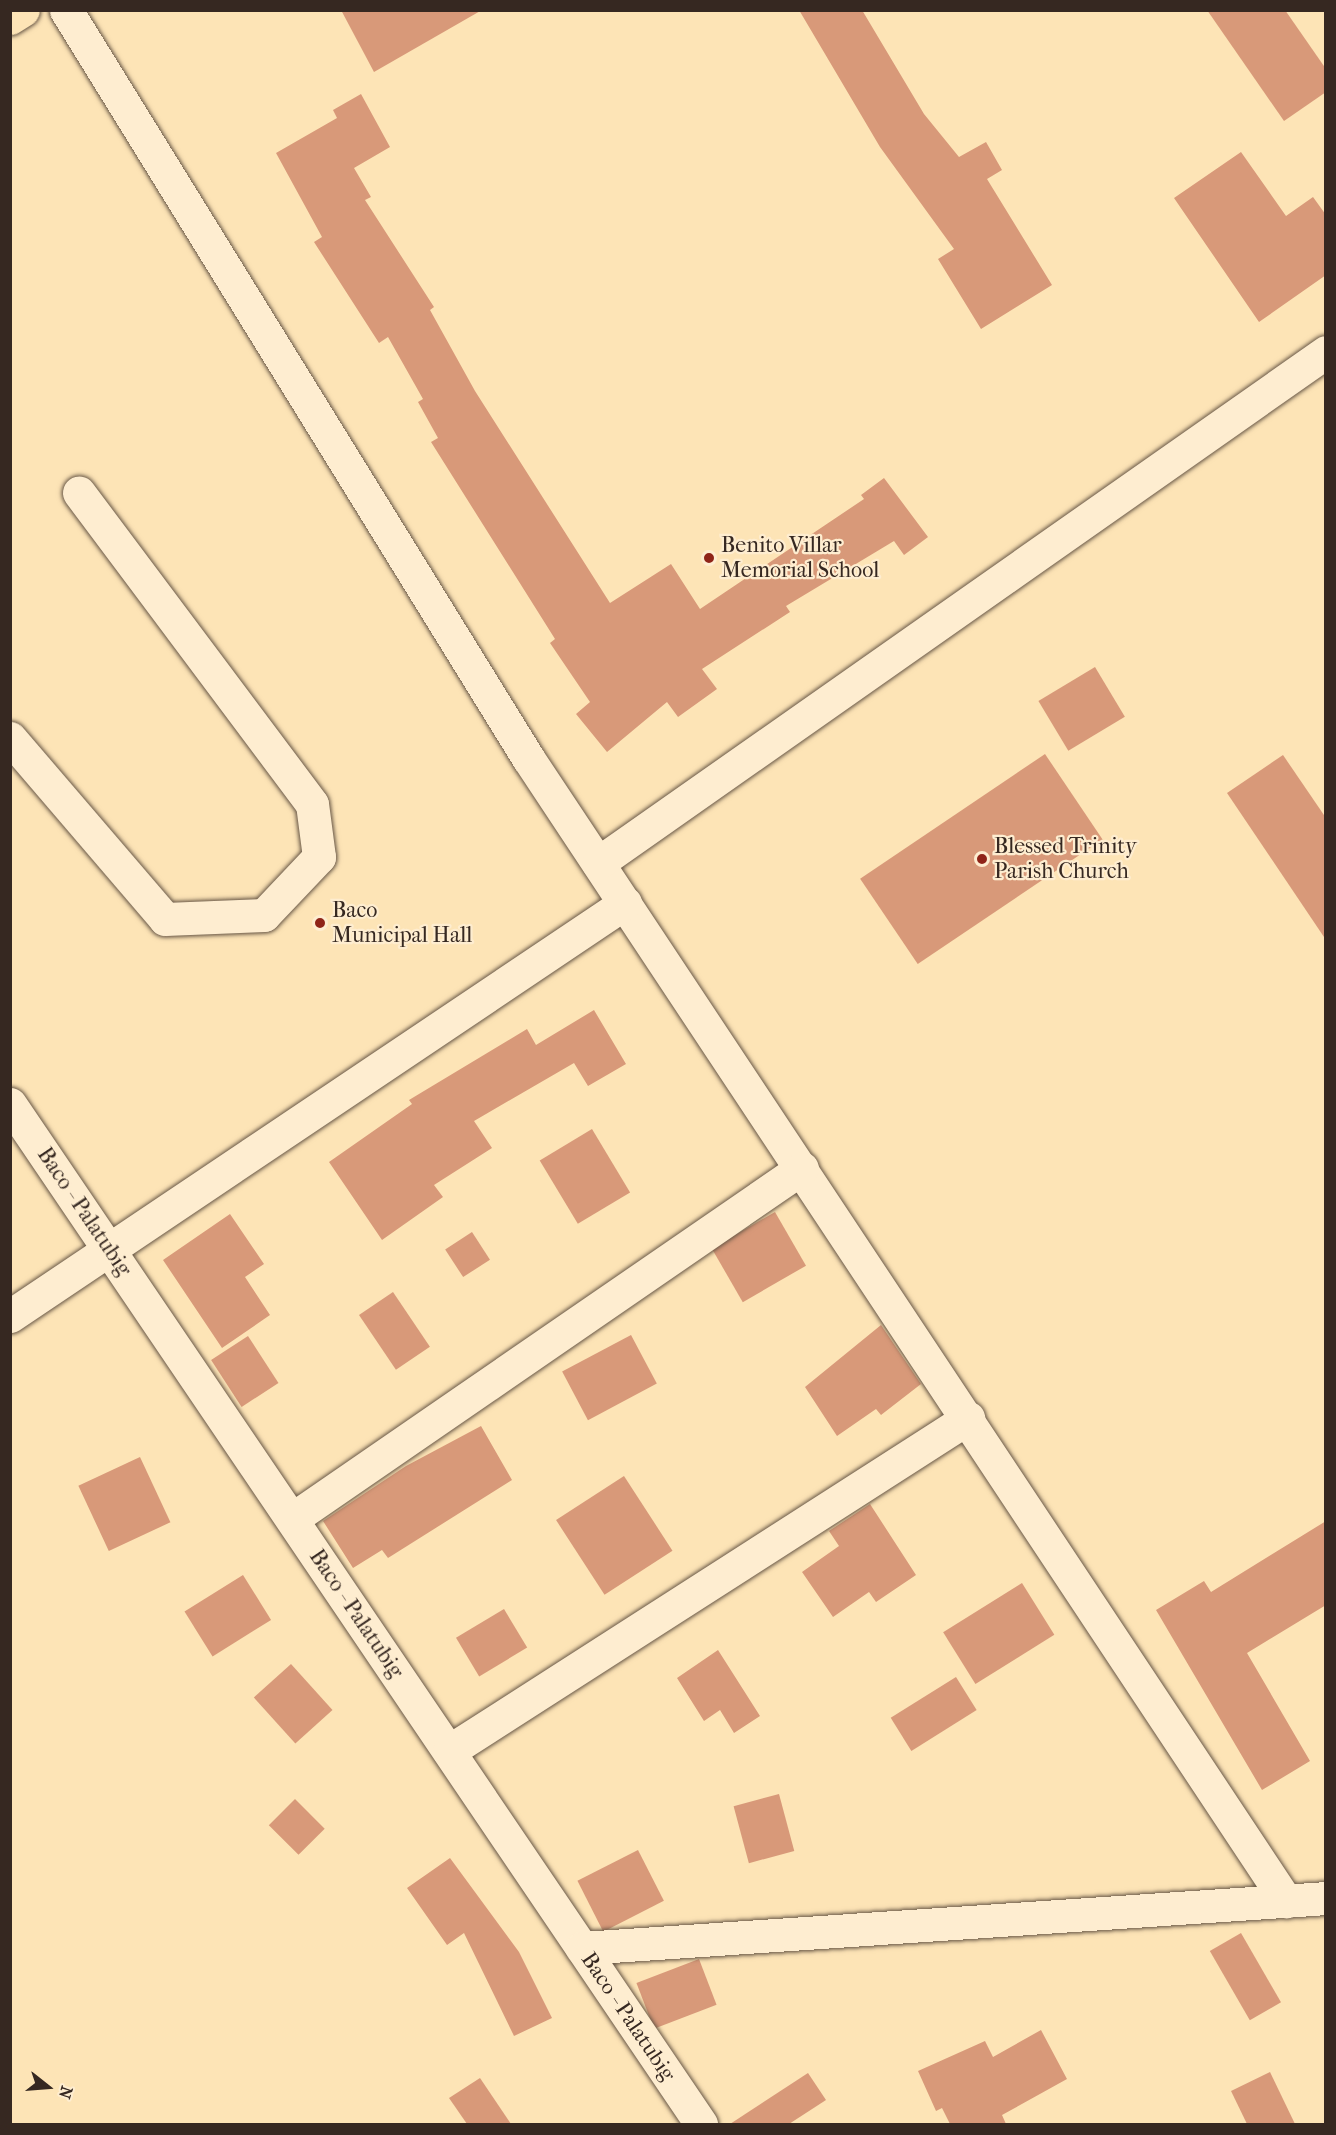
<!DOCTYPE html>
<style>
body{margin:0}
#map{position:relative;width:1336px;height:2135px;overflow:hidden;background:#fde4b6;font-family:"IM FELL French Canon",serif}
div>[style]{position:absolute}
.building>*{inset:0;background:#d89979;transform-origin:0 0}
.roads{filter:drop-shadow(0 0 2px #685746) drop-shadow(0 0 2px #685746)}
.minor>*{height:33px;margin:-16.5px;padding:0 16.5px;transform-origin:16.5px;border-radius:16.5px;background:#feedd0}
.major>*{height:33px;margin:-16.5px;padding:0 16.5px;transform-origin:16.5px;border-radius:16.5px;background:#fde4b6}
.dots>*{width:16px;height:16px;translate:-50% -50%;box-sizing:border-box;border:3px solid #feedd0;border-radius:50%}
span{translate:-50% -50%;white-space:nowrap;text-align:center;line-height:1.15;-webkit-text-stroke:4.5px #feedd0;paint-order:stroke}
.poi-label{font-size:22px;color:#362821}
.left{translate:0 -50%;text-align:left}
.street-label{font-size:22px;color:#362821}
.frame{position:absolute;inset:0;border:12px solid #362821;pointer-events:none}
.north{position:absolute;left:18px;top:2057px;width:60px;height:60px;-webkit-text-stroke:4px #feedd0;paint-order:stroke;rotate:107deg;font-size:16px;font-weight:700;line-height:24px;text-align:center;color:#362821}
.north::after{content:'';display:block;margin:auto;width:21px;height:27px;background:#362821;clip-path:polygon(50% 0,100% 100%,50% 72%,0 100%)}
</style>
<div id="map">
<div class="building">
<i style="clip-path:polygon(341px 10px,482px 10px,374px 72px)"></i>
<i style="clip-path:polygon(799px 10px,862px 10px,924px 114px,959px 157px,986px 142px,1002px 170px,987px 179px,1052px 285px,981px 329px,938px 259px,954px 249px,880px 147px)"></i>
<i style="clip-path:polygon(1207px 10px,1285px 10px,1326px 69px,1326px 92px,1284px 121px)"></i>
<i style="clip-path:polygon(361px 94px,390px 147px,354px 168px,371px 197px,365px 200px,434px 307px,430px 310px,475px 391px,610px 603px,671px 564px,700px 609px,864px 499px,861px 495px,884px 478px,928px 537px,904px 555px,894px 541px,786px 606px,790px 612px,702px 669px,717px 689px,678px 717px,667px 702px,607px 752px,576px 714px,590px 702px,550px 643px,555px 639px,431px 442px,438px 438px,418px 402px,423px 399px,388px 337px,379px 343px,314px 242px,322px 237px,276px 153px,337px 118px,333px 110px)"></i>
<i style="clip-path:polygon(1241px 152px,1286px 216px,1313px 197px,1326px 215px,1326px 275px,1259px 322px,1174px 198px)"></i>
<i style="left:1095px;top:667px;width:58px;height:66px;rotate:59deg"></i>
<i style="left:1045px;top:754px;width:103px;height:223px;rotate:56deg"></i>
<i style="clip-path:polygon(1283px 755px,1326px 818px,1326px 940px,1227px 793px)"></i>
<i style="clip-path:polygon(594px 1010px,626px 1064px,588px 1086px,574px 1063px,474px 1121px,492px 1148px,434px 1185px,443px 1197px,382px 1240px,329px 1162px,412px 1104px,409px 1100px,527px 1029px,536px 1045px)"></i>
<i style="left:592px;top:1129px;width:74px;height:61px;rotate:59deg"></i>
<i style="left:775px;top:1212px;width:62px;height:73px;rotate:60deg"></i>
<i style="clip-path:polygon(230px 1214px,264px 1264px,245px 1277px,270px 1315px,222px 1348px,163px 1260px)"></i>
<i style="left:472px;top:1232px;width:33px;height:32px;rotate:57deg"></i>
<i style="left:393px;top:1292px;width:66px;height:41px;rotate:56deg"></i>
<i style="clip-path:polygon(881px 1325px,921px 1384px,881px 1415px,876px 1409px,837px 1436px,805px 1387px)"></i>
<i style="left:631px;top:1335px;width:55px;height:78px;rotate:62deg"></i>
<i style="left:248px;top:1336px;width:56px;height:44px;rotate:57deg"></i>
<i style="clip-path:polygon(481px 1426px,512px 1480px,388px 1558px,382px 1550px,353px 1568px,323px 1521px,406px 1466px)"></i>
<i style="left:140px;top:1457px;width:72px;height:68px;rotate:65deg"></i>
<i style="left:624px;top:1476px;width:89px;height:81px;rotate:57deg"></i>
<i style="clip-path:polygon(870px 1504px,916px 1575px,876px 1602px,869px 1592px,833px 1617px,802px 1572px,839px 1546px,829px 1531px)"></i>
<i style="clip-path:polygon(1326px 1521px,1326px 1605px,1247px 1653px,1310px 1761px,1262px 1790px,1156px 1610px,1204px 1581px,1211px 1592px)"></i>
<i style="left:243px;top:1575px;width:53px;height:69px;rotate:58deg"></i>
<i style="left:1022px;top:1583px;width:61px;height:93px;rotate:58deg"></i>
<i style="left:504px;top:1609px;width:45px;height:56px;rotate:59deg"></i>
<i style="clip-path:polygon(718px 1650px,760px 1716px,734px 1733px,720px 1710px,704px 1721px,677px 1678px)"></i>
<i style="left:291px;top:1664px;width:62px;height:50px;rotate:48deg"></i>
<i style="left:956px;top:1677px;width:39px;height:77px;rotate:58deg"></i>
<i style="left:779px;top:1794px;width:59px;height:47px;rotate:75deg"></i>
<i style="left:295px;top:1799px;width:42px;height:37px;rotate:45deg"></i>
<i style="left:638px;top:1850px;width:57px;height:68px;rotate:63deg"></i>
<i style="clip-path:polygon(450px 1858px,519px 1952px,552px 2018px,514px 2036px,464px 1933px,447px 1945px,407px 1888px)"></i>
<i style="left:1241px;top:1933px;width:80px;height:36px;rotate:60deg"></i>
<i style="left:699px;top:1959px;width:49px;height:67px;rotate:69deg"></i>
<i style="clip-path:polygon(1041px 2030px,1067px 2079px,1002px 2115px,1006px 2124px,950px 2124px,942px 2108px,936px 2111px,918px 2071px,985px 2041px,993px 2057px)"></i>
<i style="clip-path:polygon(1270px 2072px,1295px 2124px,1247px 2124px,1231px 2091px)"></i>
<i style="clip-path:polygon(808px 2073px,826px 2100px,789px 2124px,730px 2124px)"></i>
<i style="clip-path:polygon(480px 2078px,511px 2124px,467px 2124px,449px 2098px)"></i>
</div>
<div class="roads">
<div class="minor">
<i style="left:66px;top:10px;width:879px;rotate:58.3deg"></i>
<i style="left:528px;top:758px;width:1372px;rotate:56.45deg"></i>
<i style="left:10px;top:738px;width:238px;rotate:49.4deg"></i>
<i style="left:165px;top:919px;width:99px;rotate:-2.3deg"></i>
<i style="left:264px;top:915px;width:80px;rotate:-46.5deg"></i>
<i style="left:319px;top:857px;width:53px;rotate:-97.5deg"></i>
<i style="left:312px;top:804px;width:389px;rotate:-126.8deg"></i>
<i style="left:598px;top:863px;width:889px;rotate:-35.07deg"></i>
<i style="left:10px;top:1104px;width:1232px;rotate:55.88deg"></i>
<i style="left:10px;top:1316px;width:741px;rotate:-33.88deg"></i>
<i style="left:292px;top:1519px;width:619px;rotate:-34.54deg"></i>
<i style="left:449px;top:1751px;width:617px;rotate:-32.68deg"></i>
<i style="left:582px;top:1948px;width:746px;rotate:-3.84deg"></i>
</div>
<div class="major">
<i style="left:10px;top:18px;width:15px;rotate:-32deg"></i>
</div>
</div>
<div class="dots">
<i style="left:709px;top:558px;background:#8f2418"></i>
<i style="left:982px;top:859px;background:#8f2418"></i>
<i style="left:320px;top:923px;background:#8f2418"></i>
</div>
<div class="poi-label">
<span class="left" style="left:721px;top:558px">Benito Villar<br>Memorial School</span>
<span class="left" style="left:994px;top:859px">Blessed Trinity<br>Parish Church</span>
<span class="left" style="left:332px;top:923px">Baco<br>Municipal Hall</span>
</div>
<div class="street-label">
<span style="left:84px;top:1212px;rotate:56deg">Baco - Palatubig</span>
<span style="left:356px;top:1614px;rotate:56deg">Baco - Palatubig</span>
<span style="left:628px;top:2017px;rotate:56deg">Baco - Palatubig</span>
</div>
<div class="frame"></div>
<div class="north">N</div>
</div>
